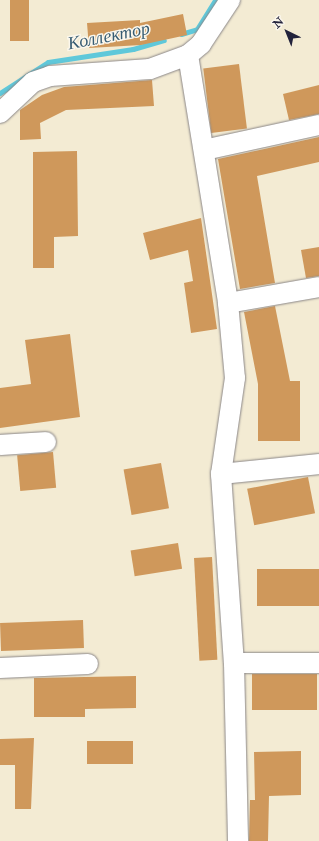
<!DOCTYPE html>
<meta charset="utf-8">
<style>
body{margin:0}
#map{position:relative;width:319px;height:841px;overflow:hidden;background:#f3ebd3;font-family:"IM FELL Double Pica",serif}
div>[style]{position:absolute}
.stream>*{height:5px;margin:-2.5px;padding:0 2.5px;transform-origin:2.5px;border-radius:2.5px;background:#5fc8da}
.building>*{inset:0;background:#cf985b;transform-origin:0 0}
.roads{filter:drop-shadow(0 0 1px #8a8687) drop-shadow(0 0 1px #8a8687)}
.minor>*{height:20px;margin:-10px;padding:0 10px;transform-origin:10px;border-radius:10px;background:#fff}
span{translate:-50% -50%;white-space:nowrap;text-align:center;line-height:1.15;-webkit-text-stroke:3px #fbf7ec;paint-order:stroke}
.water-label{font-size:18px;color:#375c73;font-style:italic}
.north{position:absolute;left:267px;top:12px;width:40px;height:40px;-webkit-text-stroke:3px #fbf7ec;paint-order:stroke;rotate:317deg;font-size:11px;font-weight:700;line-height:16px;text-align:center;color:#22223b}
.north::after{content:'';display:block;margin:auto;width:14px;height:18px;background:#22223b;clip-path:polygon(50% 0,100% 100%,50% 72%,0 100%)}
</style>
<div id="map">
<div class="stream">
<i style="left:181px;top:34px;width:17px;rotate:-17deg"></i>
<i style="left:197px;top:29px;width:34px;rotate:-58deg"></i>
<i style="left:0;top:93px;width:57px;rotate:-32.9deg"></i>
<i style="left:48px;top:62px;width:86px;rotate:-8.7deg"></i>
<i style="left:133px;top:49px;width:32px;rotate:-16deg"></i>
</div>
<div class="building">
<i style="left:10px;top:0;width:19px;height:41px"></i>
<i style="clip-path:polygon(183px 14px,187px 35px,141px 45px,89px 48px,87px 23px,140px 20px,140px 23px)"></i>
<i style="left:239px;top:64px;width:65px;height:36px;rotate:83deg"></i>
<i style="clip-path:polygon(152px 80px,154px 106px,66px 110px,40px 123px,41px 139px,20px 140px,20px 110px,42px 95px,64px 87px)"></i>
<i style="clip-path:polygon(319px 85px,319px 114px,289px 120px,283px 94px)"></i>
<i style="clip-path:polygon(319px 137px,319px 162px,257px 176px,275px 283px,240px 289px,218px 159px)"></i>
<i style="clip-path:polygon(77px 151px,78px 236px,54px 237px,54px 268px,33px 268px,33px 152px)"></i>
<i style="clip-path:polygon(201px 218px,217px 329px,191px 333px,184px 283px,193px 281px,188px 250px,150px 260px,143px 233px)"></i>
<i style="clip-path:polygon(319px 247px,319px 276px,306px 278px,301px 250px)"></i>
<i style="clip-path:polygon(275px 306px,290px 381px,300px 381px,300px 441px,258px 441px,258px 384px,244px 312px)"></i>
<i style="clip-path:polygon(70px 334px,80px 417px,0 428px,0 388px,31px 384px,25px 340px)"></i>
<i style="left:53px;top:452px;width:36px;height:36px;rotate:85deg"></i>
<i style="left:161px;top:463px;width:46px;height:38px;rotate:80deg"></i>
<i style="left:308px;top:477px;width:37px;height:62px;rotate:79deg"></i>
<i style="left:178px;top:543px;width:26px;height:48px;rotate:81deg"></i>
<i style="left:212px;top:557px;width:103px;height:18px;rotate:87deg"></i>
<i style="left:257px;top:569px;width:62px;height:37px"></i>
<i style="left:83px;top:620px;width:28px;height:83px;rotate:88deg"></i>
<i style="left:252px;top:674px;width:65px;height:36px"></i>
<i style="clip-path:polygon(136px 676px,136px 708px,85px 709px,85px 717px,34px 717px,34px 678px)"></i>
<i style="clip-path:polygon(34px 738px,31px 809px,15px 809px,15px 765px,0 765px,0 739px)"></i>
<i style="left:87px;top:741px;width:46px;height:23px"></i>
<i style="clip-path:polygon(301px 751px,301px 795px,269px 796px,268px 841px,249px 841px,250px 800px,255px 800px,254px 752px)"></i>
</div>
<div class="roads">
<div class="minor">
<i style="left:188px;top:55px;width:251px;rotate:80.8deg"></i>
<i style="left:228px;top:303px;width:75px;rotate:84.7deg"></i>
<i style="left:235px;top:378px;width:97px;rotate:98.3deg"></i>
<i style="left:221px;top:474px;width:189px;rotate:86.1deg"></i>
<i style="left:234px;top:663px;width:178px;rotate:88.7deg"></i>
<i style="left:0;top:113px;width:45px;rotate:-43.2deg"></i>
<i style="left:33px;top:82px;width:18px;rotate:-19deg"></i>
<i style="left:50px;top:76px;width:100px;rotate:-4deg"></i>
<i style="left:150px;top:69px;width:40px;rotate:-20.2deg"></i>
<i style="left:188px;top:55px;width:17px;rotate:-40deg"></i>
<i style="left:201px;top:44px;width:53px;rotate:-56.6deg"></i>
<i style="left:204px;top:150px;width:118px;rotate:-12.3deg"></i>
<i style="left:228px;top:303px;width:92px;rotate:-10deg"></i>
<i style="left:0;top:445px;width:46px;rotate:-3.7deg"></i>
<i style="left:221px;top:474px;width:99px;rotate:-5.8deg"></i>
<i style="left:234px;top:663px;width:85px"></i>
<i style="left:0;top:668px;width:88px;rotate:-2.6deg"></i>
</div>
</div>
<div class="water-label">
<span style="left:109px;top:37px;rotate:-11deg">Коллектор</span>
</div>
<div class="north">N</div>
</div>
